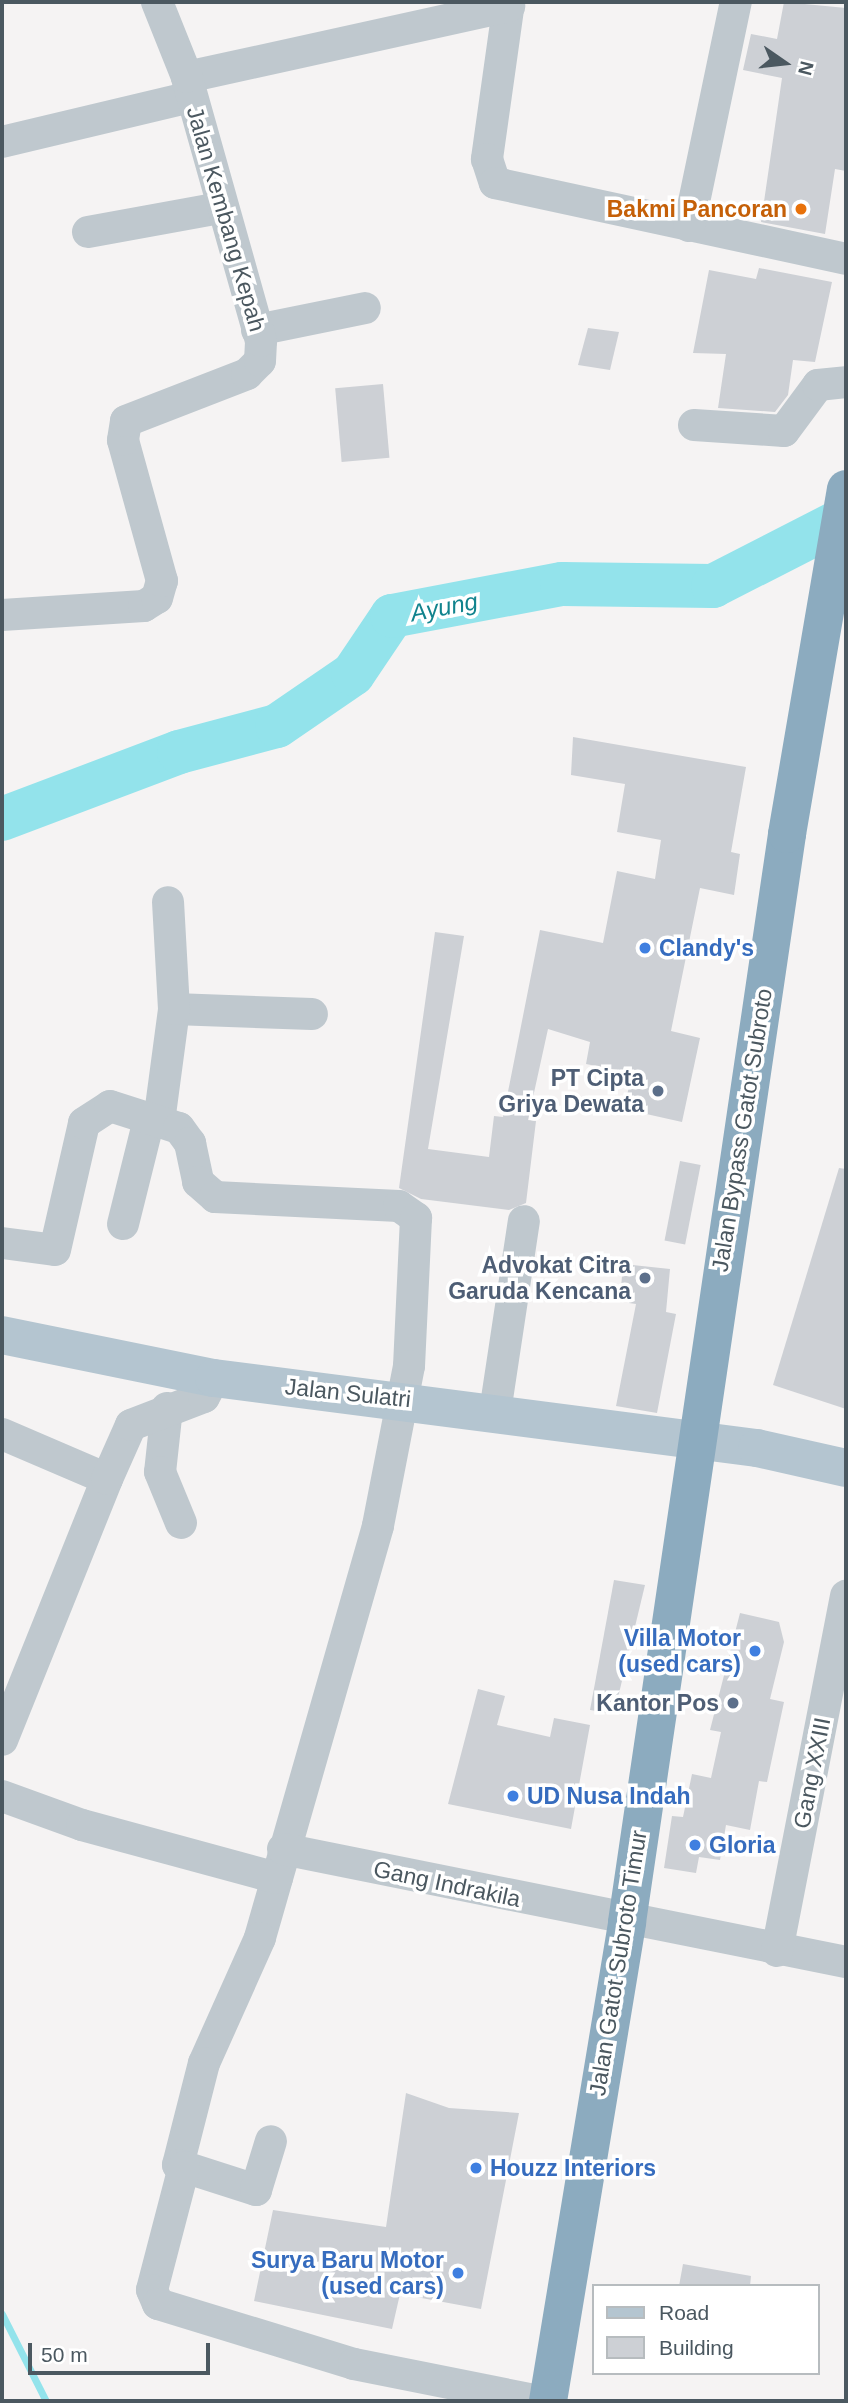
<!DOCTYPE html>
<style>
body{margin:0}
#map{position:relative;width:848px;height:2403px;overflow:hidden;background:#f5f3f3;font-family:Arial,sans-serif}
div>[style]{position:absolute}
.stream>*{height:7px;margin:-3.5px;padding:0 3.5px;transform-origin:3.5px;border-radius:3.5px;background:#93e3eb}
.river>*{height:44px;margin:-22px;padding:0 22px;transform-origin:22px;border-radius:22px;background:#93e3eb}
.building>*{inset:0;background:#cdd0d5;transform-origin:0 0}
.minor>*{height:32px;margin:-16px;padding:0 16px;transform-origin:16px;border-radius:16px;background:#bfc8ce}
.major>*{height:38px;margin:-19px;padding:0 19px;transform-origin:19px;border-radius:19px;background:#b4c5d0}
.highway>*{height:38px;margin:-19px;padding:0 19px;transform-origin:19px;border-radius:19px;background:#8cabbf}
.dots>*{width:19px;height:19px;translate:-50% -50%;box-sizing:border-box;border:4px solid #fff;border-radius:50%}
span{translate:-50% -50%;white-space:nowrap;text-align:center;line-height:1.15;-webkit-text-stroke:7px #fff;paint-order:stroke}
.food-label{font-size:23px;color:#c56008;font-weight:700}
.right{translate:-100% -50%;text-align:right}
.street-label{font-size:23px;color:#4b5860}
.shop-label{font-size:23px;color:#366cbe;font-weight:700}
.left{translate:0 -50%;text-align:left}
.service-label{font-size:23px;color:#4e5e75;font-weight:700}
.water-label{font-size:24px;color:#11838d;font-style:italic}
.frame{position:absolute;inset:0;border:4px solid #4b5860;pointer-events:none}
.legend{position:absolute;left:592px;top:2284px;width:228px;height:91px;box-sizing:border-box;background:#fff;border:2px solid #b7bcbf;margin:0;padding:9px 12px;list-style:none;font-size:21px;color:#4b5860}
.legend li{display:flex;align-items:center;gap:14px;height:35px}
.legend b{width:35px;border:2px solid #b7bcbf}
.north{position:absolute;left:750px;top:28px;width:70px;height:70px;-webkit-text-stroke:5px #fff;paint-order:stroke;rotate:104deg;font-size:19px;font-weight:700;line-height:28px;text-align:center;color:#4b5860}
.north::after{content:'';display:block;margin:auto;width:24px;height:32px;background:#4b5860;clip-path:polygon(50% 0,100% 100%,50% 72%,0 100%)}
.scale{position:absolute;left:28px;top:2343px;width:182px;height:32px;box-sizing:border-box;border:4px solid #4b5860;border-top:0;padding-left:9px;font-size:21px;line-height:24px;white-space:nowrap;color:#4b5860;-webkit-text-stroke:5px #fff;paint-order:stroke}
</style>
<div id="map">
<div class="stream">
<i style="left:2px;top:2314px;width:97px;rotate:63.2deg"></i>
</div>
<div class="river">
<i style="left:2px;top:819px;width:189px;rotate:-20.7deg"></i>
<i style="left:179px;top:752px;width:101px;rotate:-14.9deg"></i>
<i style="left:277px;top:726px;width:92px;rotate:-34.4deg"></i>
<i style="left:353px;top:674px;width:70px;rotate:-56.1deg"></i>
<i style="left:392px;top:616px;width:173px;rotate:-10.7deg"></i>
<i style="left:562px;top:584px;width:151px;rotate:0.8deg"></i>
<i style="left:713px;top:586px;width:149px;rotate:-27.1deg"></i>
</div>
<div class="building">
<i style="clip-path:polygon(784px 2px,846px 8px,846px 171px,835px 169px,825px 234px,761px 222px,782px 78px,743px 70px,751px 34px,777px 39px)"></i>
<i style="clip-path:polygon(759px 268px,832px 282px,815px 362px,793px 360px,788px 395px,775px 412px,718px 408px,726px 354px,693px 353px,709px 270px,756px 279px)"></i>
<i style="clip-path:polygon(588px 328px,619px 332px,610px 370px,578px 365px)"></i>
<i style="left:383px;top:384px;width:74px;height:48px;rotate:85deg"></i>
<i style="clip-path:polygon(573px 737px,746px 767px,731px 852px,740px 854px,734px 895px,700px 888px,671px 1031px,700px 1038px,682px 1122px,624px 1109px,632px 1073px,586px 1064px,590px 1042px,548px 1029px,528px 1120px,536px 1121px,526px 1203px,509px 1210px,421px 1199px,399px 1188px,435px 932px,464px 936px,428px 1149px,489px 1157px,494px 1116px,503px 1117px,540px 930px,603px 943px,617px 871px,655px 879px,661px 840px,617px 832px,625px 784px,571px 775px)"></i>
<i style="left:680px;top:1161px;width:21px;height:81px;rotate:11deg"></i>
<i style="clip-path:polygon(839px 1168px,846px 1169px,846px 1409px,773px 1385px)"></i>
<i style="clip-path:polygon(623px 1264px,670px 1269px,666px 1312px,676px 1314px,657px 1413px,616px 1406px,636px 1304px,629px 1303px,630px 1289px,621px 1288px)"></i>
<i style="clip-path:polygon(614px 1580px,645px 1585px,614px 1714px,590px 1710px)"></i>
<i style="clip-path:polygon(740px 1613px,779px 1622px,784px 1642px,770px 1699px,784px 1702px,767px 1782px,759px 1781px,750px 1830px,726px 1825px,720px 1860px,699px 1857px,696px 1873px,664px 1868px,672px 1816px,683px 1817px,692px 1774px,711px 1778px,721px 1732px,710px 1730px)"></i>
<i style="clip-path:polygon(478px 1689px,505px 1696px,497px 1725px,550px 1737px,554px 1718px,590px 1725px,571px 1829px,448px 1804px)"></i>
<i style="clip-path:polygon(406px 2093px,449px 2108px,519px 2113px,481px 2309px,400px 2294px,392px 2329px,254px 2301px,273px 2210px,386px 2227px)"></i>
<i style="clip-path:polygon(683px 2264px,751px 2276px,750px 2286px,679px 2286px)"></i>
</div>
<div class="minor">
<i style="left:509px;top:2px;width:159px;rotate:98deg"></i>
<i style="left:487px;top:159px;width:25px;rotate:72deg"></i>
<i style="left:495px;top:183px;width:359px;rotate:12.2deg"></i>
<i style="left:187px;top:77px;width:330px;rotate:-12.4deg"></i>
<i style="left:2px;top:142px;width:194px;rotate:-13.4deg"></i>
<i style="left:689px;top:226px;width:229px;rotate:-78.2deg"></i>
<i style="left:88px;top:232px;width:134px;rotate:-10.3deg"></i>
<i style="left:257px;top:330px;width:110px;rotate:-11.5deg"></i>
<i style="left:694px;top:425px;width:90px;rotate:3.8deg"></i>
<i style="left:784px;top:431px;width:57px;rotate:-53.5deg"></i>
<i style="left:818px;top:385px;width:28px;rotate:-6deg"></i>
<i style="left:2px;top:615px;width:142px;rotate:-3.6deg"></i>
<i style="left:144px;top:606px;width:15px;rotate:-32deg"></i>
<i style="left:157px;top:598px;width:18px;rotate:-74deg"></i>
<i style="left:162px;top:581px;width:146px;rotate:-105.5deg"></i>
<i style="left:123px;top:440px;width:19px;rotate:-81deg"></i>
<i style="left:126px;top:421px;width:130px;rotate:-21.2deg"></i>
<i style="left:247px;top:374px;width:18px;rotate:-45deg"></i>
<i style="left:260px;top:361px;width:20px;rotate:-87deg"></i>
<i style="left:261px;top:341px;width:274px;rotate:-105.7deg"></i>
<i style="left:187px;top:77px;width:81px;rotate:-111.8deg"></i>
<i style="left:174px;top:1009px;width:138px;rotate:2.1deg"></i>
<i style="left:159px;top:1122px;width:114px;rotate:-82.4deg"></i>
<i style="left:174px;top:1009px;width:107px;rotate:-93.2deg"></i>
<i style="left:123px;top:1224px;width:107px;rotate:-76deg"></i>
<i style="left:2px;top:1243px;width:53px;rotate:7.5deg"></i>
<i style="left:55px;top:1250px;width:130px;rotate:-77.1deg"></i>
<i style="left:84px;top:1123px;width:31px;rotate:-33deg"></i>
<i style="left:110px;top:1106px;width:72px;rotate:17.7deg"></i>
<i style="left:179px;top:1128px;width:19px;rotate:54deg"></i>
<i style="left:190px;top:1143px;width:40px;rotate:78deg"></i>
<i style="left:198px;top:1182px;width:23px;rotate:41deg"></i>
<i style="left:215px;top:1197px;width:184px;rotate:2.8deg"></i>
<i style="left:399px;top:1206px;width:21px;rotate:35deg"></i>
<i style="left:416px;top:1218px;width:148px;rotate:92.7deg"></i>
<i style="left:409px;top:1366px;width:163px;rotate:101deg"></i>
<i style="left:378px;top:1526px;width:429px;rotate:106deg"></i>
<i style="left:260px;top:1938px;width:137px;rotate:114.1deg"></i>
<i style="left:204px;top:2063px;width:105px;rotate:104.3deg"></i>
<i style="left:178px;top:2165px;width:82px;rotate:17.8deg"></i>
<i style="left:256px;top:2190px;width:51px;rotate:-73deg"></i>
<i style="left:167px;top:1408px;width:64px;rotate:96.2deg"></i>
<i style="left:160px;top:1472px;width:55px;rotate:67.6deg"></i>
<i style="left:495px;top:1412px;width:193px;rotate:-81.4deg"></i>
<i style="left:2px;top:1434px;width:114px;rotate:23.2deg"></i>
<i style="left:107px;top:1479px;width:281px;rotate:111.9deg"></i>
<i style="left:107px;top:1479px;width:59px;rotate:-66deg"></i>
<i style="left:131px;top:1425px;width:78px;rotate:-21deg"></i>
<i style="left:204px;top:1397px;width:21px;rotate:-62deg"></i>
<i style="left:2px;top:1796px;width:85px;rotate:19.9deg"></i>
<i style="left:82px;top:1825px;width:202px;rotate:15.2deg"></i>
<i style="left:283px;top:1849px;width:574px;rotate:11.35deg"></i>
<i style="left:777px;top:1951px;width:362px;rotate:-79deg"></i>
<i style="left:184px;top:2167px;width:127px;rotate:104.6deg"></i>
<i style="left:152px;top:2290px;width:15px;rotate:67deg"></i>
<i style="left:158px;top:2304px;width:205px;rotate:17deg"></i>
<i style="left:354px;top:2364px;width:190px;rotate:11.3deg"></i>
</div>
<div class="major">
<i style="left:2px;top:1335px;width:216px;rotate:11.5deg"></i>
<i style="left:214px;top:1378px;width:547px;rotate:7.35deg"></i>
<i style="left:757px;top:1448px;width:91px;rotate:12.7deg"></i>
</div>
<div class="highway">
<i style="left:548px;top:2401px;width:485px;rotate:-80.6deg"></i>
<i style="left:627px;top:1922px;width:1100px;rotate:-81.63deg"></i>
<i style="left:787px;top:834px;width:350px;rotate:-80.3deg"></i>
</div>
<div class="dots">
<i style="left:801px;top:209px;background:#e8710a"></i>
<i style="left:645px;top:948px;background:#3f7fe0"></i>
<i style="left:658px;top:1091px;background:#5c6f8a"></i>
<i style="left:645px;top:1278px;background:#5c6f8a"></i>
<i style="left:755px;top:1651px;background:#3f7fe0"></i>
<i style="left:733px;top:1703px;background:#5c6f8a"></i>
<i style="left:513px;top:1796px;background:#3f7fe0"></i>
<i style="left:695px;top:1845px;background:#3f7fe0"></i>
<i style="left:476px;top:2168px;background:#3f7fe0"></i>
<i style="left:458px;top:2273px;background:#3f7fe0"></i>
</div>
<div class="food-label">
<span class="right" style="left:787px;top:209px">Bakmi Pancoran</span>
</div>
<div class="street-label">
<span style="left:226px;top:219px;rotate:74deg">Jalan Kembang Kepah</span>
<span style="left:742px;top:1130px;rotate:-81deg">Jalan Bypass Gatot Subroto</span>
<span style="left:348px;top:1393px;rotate:6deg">Jalan Sulatri</span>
<span style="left:812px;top:1773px;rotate:-79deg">Gang XXIII</span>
<span style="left:447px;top:1884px;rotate:12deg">Gang Indrakila</span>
<span style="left:618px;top:1963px;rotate:-81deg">Jalan Gatot Subroto Timur</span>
</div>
<div class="shop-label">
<span class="left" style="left:659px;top:948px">Clandy's</span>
<span class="right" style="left:741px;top:1651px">Villa Motor<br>(used cars)</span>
<span class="left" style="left:527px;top:1796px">UD Nusa Indah</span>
<span class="left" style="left:709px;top:1845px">Gloria</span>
<span class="left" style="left:490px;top:2168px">Houzz Interiors</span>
<span class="right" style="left:444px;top:2273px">Surya Baru Motor<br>(used cars)</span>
</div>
<div class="service-label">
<span class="right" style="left:644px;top:1091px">PT Cipta<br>Griya Dewata</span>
<span class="right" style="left:631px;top:1278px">Advokat Citra<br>Garuda Kencana</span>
<span class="right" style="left:719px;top:1703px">Kantor Pos</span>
</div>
<div class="water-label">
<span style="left:444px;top:607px;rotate:-11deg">Ayung</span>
</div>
<div class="frame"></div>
<ul class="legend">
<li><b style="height:9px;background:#b4c5d0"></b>Road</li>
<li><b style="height:19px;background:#cdd0d5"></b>Building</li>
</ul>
<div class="north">N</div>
<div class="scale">50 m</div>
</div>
